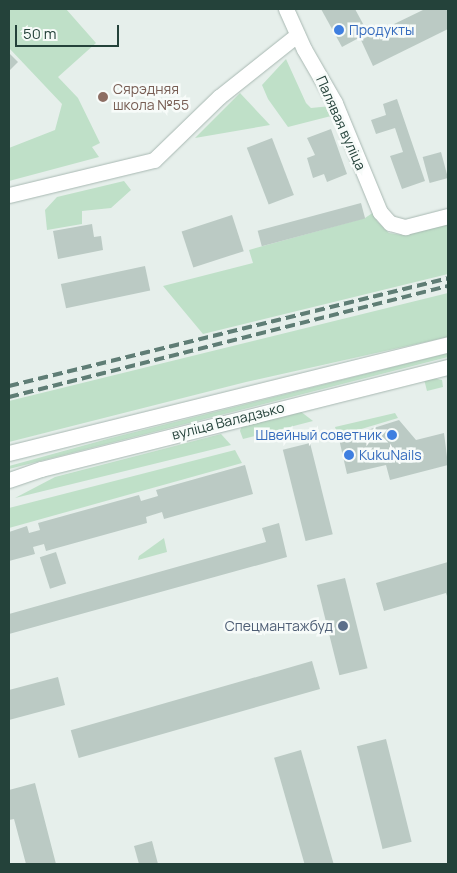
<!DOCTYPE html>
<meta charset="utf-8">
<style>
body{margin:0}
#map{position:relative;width:457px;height:873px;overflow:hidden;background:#e6efeb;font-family:Manrope,sans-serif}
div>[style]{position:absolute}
.green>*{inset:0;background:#bfe0c8}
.building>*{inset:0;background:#bbcac4;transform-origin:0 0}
.roads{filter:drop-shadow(0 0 1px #a8b8b2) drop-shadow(0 0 1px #a8b8b2)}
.street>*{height:15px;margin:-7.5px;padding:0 7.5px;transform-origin:7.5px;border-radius:7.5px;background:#fff}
.secondary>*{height:15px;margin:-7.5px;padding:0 7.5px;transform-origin:7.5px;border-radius:7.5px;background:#fff}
.rail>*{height:4px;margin-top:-2px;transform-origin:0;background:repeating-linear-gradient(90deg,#5f7d75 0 10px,transparent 0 15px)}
.dots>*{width:14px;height:14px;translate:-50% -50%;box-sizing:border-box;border:2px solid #f7fbf9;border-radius:50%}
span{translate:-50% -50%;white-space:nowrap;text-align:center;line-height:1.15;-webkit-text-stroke:5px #f7fbf9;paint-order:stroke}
.shop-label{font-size:14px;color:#366cbe}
.left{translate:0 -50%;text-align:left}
.right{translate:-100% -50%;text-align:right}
.education-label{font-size:14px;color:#785e54}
.street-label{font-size:14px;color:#24423a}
.service-label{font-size:14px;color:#4e5e75}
.frame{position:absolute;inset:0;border:10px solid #24423a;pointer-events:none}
.scale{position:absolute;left:15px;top:25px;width:104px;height:22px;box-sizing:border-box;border:2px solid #24423a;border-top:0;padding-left:6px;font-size:15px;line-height:18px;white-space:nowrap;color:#24423a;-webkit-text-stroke:4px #f7fbf9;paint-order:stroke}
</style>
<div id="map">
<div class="green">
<i style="clip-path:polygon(9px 9px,66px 9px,96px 43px,58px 77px,78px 98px,100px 143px,92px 147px,99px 157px,9px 181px,9px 148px,55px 130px,62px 104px,9px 48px)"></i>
<i style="clip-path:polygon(286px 59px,306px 103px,311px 108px,331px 106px,335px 115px,288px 127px,268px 99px,262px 85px)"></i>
<i style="clip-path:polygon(240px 93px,270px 125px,195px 138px)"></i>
<i style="clip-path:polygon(124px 181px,131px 190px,111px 208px,82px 211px,82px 224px,47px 230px,45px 210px,57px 197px)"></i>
<i style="clip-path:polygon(374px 212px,377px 221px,389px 233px,402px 235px,448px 224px,448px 274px,203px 334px,163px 286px,253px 263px,249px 250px,365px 218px)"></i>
<i style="clip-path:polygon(448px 293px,448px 337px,246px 382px,9px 442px,9px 401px)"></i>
<i style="clip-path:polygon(448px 353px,448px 357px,9px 469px,9px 466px,111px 438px)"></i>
<i style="clip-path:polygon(429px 377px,442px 380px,443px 387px,427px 391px,424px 379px)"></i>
<i style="clip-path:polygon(300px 411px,313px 421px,243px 439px,240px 431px,242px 425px)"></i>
<i style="clip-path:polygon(395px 413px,398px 418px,338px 436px,335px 427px)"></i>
<i style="clip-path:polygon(221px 434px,231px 445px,15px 498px,55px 477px)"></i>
<i style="clip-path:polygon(235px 450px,242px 463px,9px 528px,9px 508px)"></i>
<i style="clip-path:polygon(164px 538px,167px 552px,138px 560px,139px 556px)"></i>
</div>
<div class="building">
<i style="clip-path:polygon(321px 9px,355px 9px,368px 33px,342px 47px)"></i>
<i style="clip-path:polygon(425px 9px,448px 9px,448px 29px,373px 66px,361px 40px)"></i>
<i style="clip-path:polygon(9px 53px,18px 62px,9px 71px)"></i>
<i style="clip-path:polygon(397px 99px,425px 181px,402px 189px,390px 156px,403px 152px,395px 128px,376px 134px,371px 120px,386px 115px,383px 104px)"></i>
<i style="clip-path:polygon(331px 129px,347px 174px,327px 182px,324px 174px,313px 178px,307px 158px,315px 155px,307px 138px)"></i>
<i style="left:272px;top:138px;width:61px;height:27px;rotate:69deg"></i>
<i style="left:441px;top:152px;width:27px;height:19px;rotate:75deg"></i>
<i style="left:361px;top:203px;width:16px;height:107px;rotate:75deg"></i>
<i style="left:232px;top:215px;width:38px;height:53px;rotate:72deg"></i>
<i style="clip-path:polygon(92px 224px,94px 237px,101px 236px,103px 250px,58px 259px,53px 231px)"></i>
<i style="left:145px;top:266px;width:25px;height:86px;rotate:78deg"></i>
<i style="clip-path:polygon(399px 420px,416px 440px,444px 433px,448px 465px,390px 480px,386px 465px,347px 474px,339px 439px)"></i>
<i style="left:310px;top:443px;width:94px;height:28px;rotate:76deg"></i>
<i style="clip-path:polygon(245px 465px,253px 494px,164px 519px,162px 512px,146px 517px,147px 523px,46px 551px,44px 544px,33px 547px,35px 554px,9px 561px,9px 532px,27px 526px,29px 533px,40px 530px,38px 523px,139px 495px,141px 501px,158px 496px,156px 490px)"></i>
<i style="clip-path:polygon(279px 523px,287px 557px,9px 634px,9px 614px,266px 542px,262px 528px)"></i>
<i style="left:56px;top:552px;width:33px;height:17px;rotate:72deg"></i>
<i style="clip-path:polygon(448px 562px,448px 599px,446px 593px,384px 611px,376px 583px)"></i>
<i style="left:345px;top:578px;width:93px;height:29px;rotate:76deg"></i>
<i style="left:312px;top:661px;width:29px;height:251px;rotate:74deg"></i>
<i style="clip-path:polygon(58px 677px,65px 705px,9px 720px,9px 690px)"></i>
<i style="left:386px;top:739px;width:106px;height:30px;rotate:76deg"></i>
<i style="left:301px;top:750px;width:118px;height:28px;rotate:74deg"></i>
<i style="clip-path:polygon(35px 783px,56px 864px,26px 864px,14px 819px,9px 820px,9px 790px)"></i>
<i style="clip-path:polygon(152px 841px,158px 864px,139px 864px,134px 846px)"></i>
</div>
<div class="roads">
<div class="street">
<i style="left:286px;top:9px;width:44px;rotate:65.8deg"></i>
<i style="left:304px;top:49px;width:62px;rotate:60.1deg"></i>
<i style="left:335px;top:103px;width:118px;rotate:67.6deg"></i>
<i style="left:380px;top:212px;width:15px;rotate:48deg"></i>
<i style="left:390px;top:223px;width:16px;rotate:15deg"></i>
<i style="left:405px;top:227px;width:44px;rotate:-14.3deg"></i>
<i style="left:9px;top:195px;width:149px;rotate:-13.6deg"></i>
<i style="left:154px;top:160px;width:91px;rotate:-44.1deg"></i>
<i style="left:219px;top:97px;width:100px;rotate:-38.5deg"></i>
</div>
<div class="secondary">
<i style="left:9px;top:453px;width:452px;rotate:-13.9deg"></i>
<i style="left:9px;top:480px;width:34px;rotate:-19deg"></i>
<i style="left:41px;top:469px;width:420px;rotate:-14.1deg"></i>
</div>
</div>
<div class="rail">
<i style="left:9px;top:386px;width:452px;rotate:-13.8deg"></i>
<i style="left:9px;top:397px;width:453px;rotate:-14.2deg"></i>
</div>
<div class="dots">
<i style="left:339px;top:30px;background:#3f7fe0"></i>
<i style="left:103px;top:97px;background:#8d6e63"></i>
<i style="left:392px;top:435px;background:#3f7fe0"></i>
<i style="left:349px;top:455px;background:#3f7fe0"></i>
<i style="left:343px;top:626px;background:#5c6f8a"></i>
</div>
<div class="shop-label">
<span class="left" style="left:349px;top:30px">Продукты</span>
<span class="right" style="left:382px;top:435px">Швейный советник</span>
<span class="left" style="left:359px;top:455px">KukuNails</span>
</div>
<div class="education-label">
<span class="left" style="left:113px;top:97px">Сярэдняя<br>школа №55</span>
</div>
<div class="street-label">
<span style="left:341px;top:123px;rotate:66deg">Палявая вуліца</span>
<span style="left:228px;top:421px;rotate:-14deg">вуліца Валадзько</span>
</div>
<div class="service-label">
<span class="right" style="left:333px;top:626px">Спецмантажбуд</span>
</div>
<div class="frame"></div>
<div class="scale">50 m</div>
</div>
